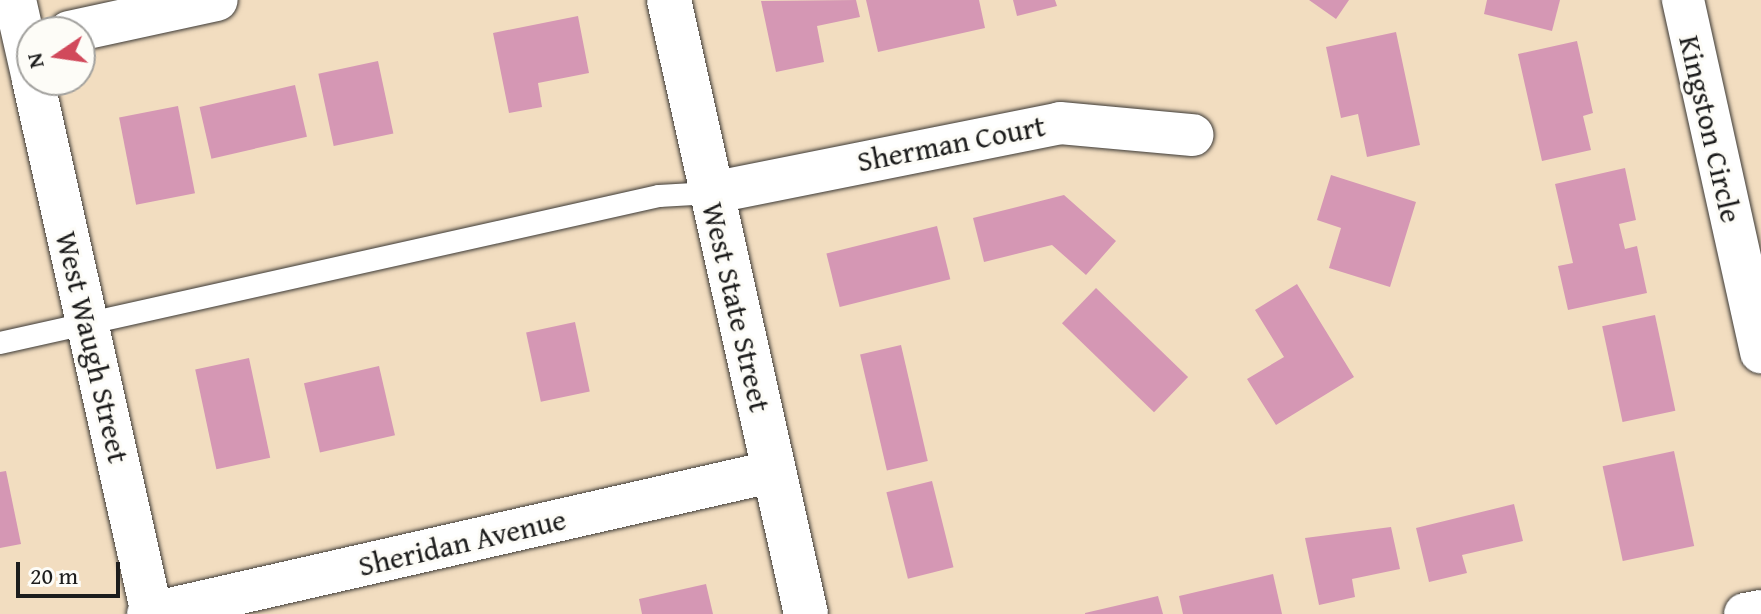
<!DOCTYPE html>
<style>
body{margin:0}
#map{position:relative;width:1761px;height:614px;overflow:hidden;background:#f2ddc0;font-family:"Gentium Book Plus",serif}
div>[style]{position:absolute}
.building>*{inset:0;background:#d597b4;transform-origin:0 0}
.roads{filter:drop-shadow(0 0 2px #3c3935) drop-shadow(0 0 2px #3c3935)}
.lane>*{height:22px;margin:-11px;padding:0 11px;transform-origin:11px;border-radius:11px;background:#fff}
.street>*{height:42px;margin:-21px;padding:0 21px;transform-origin:21px;border-radius:21px;background:#fff}
.secondary>*{height:44px;margin:-22px;padding:0 22px;transform-origin:22px;border-radius:22px;background:#fff}
span{translate:-50% -50%;white-space:nowrap;text-align:center;line-height:1.15;-webkit-text-stroke:6px #fdfcf7;paint-order:stroke}
.street-label{font-size:30px;color:#1c1c1c}
.north{position:absolute;left:16px;top:16px;width:80px;height:80px;box-sizing:border-box;background:#fdfcf7;border:2px solid #a3a29f;border-radius:50%;rotate:257deg;font-size:22px;font-weight:700;line-height:32px;text-align:center;color:#1c1c1c}
.north::after{content:'';display:block;margin:auto;width:28px;height:36px;background:#d1495b;clip-path:polygon(50% 0,100% 100%,50% 72%,0 100%)}
.scale{position:absolute;left:16px;top:562px;width:104px;height:36px;box-sizing:border-box;border:4px solid #1c1c1c;border-top:0;padding-left:10px;font-size:24px;line-height:28px;white-space:nowrap;color:#1c1c1c;-webkit-text-stroke:6px #fdfcf7;paint-order:stroke}
</style>
<div id="map">
<div class="building">
<i style="clip-path:polygon(856px 0,860px 17px,817px 26px,824px 62px,776px 72px,761px 1px)"></i>
<i style="clip-path:polygon(866px 0,979px 0,985px 28px,878px 52px)"></i>
<i style="clip-path:polygon(1013px 0,1055px 0,1057px 6px,1017px 16px)"></i>
<i style="clip-path:polygon(1309px 0,1349px 0,1336px 19px)"></i>
<i style="clip-path:polygon(1487px 0,1560px 0,1552px 31px,1484px 14px)"></i>
<i style="clip-path:polygon(578px 16px,589px 73px,538px 83px,542px 107px,509px 113px,493px 33px)"></i>
<i style="clip-path:polygon(1396px 32px,1420px 145px,1367px 157px,1358px 114px,1341px 118px,1326px 47px)"></i>
<i style="clip-path:polygon(1577px 41px,1593px 113px,1583px 116px,1591px 150px,1542px 161px,1518px 54px)"></i>
<i style="left:378px;top:61px;width:74px;height:61px;rotate:78deg"></i>
<i style="left:295px;top:85px;width:53px;height:98px;rotate:77deg"></i>
<i style="left:178px;top:106px;width:89px;height:60px;rotate:79deg"></i>
<i style="clip-path:polygon(1625px 168px,1636px 220px,1619px 224px,1625px 249px,1637px 246px,1647px 293px,1568px 310px,1558px 266px,1573px 263px,1555px 184px)"></i>
<i style="clip-path:polygon(1331px 175px,1416px 202px,1390px 287px,1329px 268px,1341px 228px,1317px 220px)"></i>
<i style="clip-path:polygon(1064px 195px,1116px 241px,1086px 275px,1052px 245px,984px 262px,973px 218px)"></i>
<i style="left:937px;top:226px;width:55px;height:114px;rotate:76deg"></i>
<i style="clip-path:polygon(1297px 284px,1354px 377px,1276px 425px,1247px 379px,1284px 357px,1255px 310px)"></i>
<i style="left:1096px;top:288px;width:128px;height:49px;rotate:44deg"></i>
<i style="left:1655px;top:315px;width:98px;height:54px;rotate:78deg"></i>
<i style="left:575px;top:322px;width:71px;height:50px;rotate:78deg"></i>
<i style="left:901px;top:345px;width:119px;height:42px;rotate:77deg"></i>
<i style="left:249px;top:358px;width:102px;height:55px;rotate:78deg"></i>
<i style="left:379px;top:366px;width:71px;height:77px;rotate:77deg"></i>
<i style="left:1674px;top:451px;width:97px;height:73px;rotate:78deg"></i>
<i style="clip-path:polygon(6px 471px,21px 544px,0 548px,0 472px)"></i>
<i style="left:932px;top:481px;width:89px;height:47px;rotate:76deg"></i>
<i style="clip-path:polygon(1514px 504px,1523px 541px,1462px 555px,1467px 573px,1429px 582px,1416px 528px)"></i>
<i style="clip-path:polygon(1391px 527px,1400px 569px,1352px 579px,1355px 597px,1319px 605px,1305px 538px)"></i>
<i style="clip-path:polygon(1273px 574px,1282px 614px,1183px 614px,1179px 596px)"></i>
<i style="clip-path:polygon(706px 584px,713px 614px,642px 614px,639px 599px)"></i>
<i style="clip-path:polygon(1158px 596px,1163px 614px,1085px 614px,1085px 613px)"></i>
</div>
<div class="roads">
<div class="lane">
<i style="left:0;top:343px;width:675px;rotate:-12.57deg"></i>
<i style="left:659px;top:196px;width:52px;rotate:-3.3deg"></i>
</div>
<div class="street">
<i style="left:15px;top:0;width:77px;rotate:77.2deg"></i>
<i style="left:1683px;top:0;width:361px;rotate:77.5deg"></i>
<i style="left:69px;top:32px;width:151px;rotate:-12.2deg"></i>
<i style="left:33px;top:80px;width:547px;rotate:77.44deg"></i>
<i style="left:711px;top:193px;width:356px;rotate:-11.3deg"></i>
<i style="left:1060px;top:123px;width:133px;rotate:5.2deg"></i>
<i style="left:148px;top:614px;width:643px;rotate:-12.85deg"></i>
<i style="left:1745px;top:614px;width:16px;rotate:-11deg"></i>
</div>
<div class="secondary">
<i style="left:669px;top:0;width:629px;rotate:77.42deg"></i>
</div>
</div>
<div class="street-label">
<span style="left:1711px;top:129px;rotate:77deg">Kingston Circle</span>
<span style="left:951px;top:143px;rotate:-11deg">Sherman Court</span>
<span style="left:737px;top:307px;rotate:77deg">West State Street</span>
<span style="left:93px;top:347px;rotate:77deg">West Waugh Street</span>
<span style="left:462px;top:542px;rotate:-13deg">Sheridan Avenue</span>
</div>
<div class="north">N</div>
<div class="scale">20 m</div>
</div>
